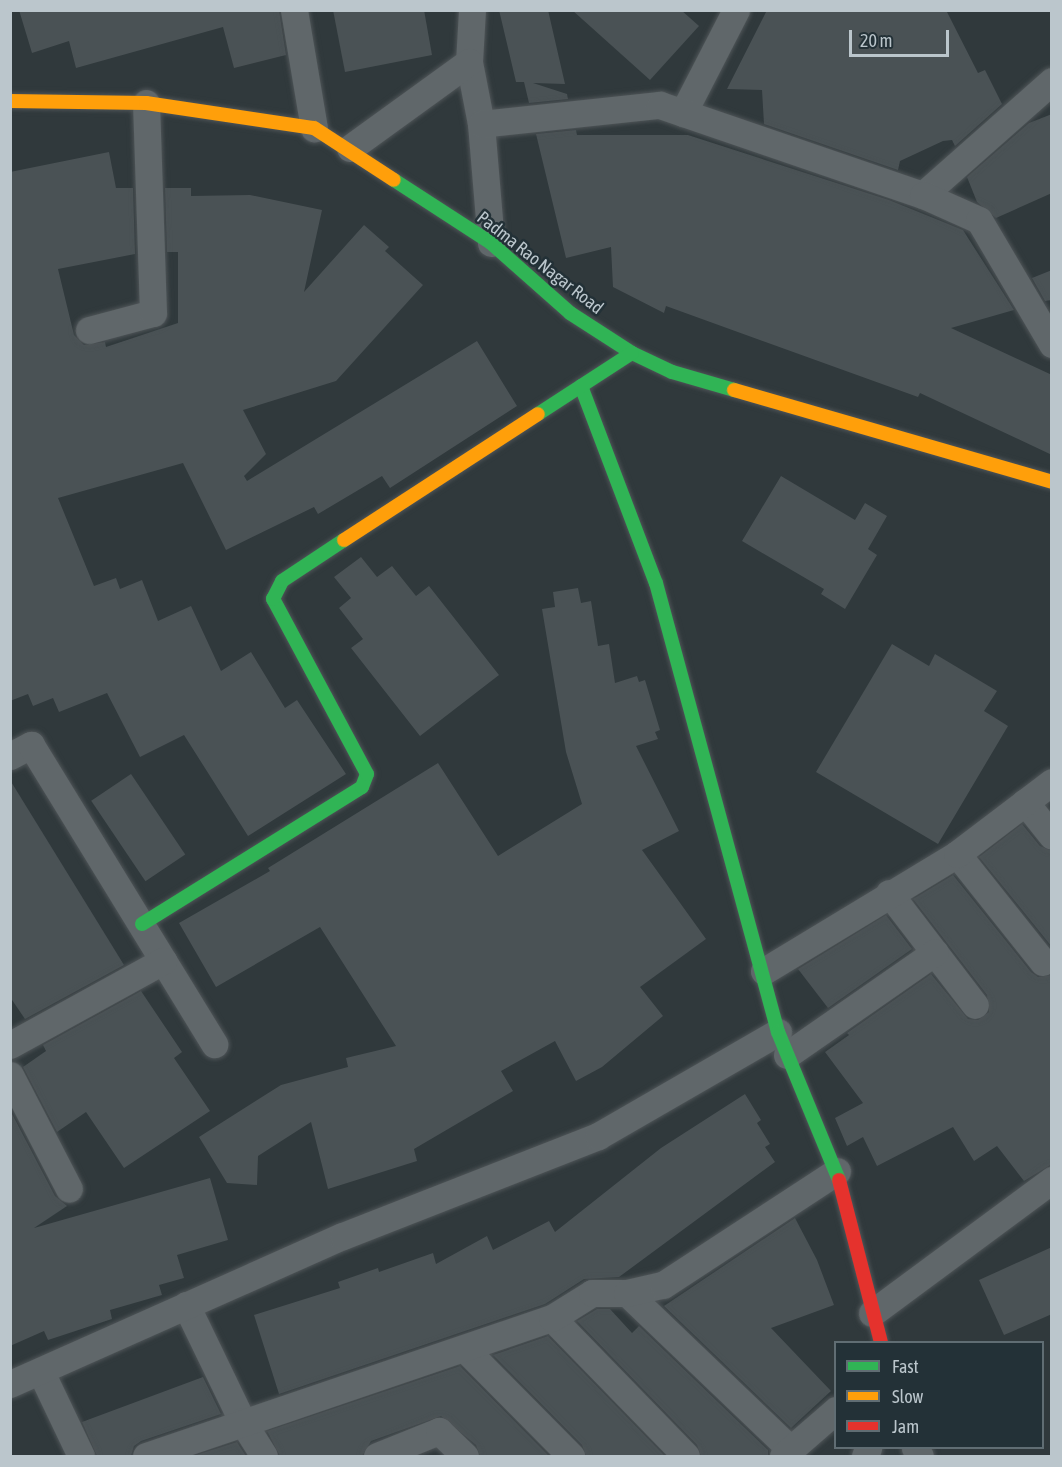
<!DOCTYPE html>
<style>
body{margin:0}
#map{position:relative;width:1062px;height:1467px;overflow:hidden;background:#30393c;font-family:"Asap Condensed",sans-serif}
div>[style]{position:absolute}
.building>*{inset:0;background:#4a5255;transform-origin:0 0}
.roads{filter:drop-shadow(0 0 2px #4e5457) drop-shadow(0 0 2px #4e5457)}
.street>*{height:27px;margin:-13.5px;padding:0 13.5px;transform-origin:13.5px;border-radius:13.5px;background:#60676a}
.fast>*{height:14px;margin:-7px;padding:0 7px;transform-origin:7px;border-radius:7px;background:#30b455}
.slow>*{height:14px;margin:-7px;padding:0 7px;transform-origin:7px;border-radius:7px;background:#ff9f0a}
.jam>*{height:14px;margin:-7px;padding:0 7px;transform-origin:7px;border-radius:7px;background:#e5322d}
span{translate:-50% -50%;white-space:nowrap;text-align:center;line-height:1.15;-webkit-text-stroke:5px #233137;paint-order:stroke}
.street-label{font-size:18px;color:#bbc6cc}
.frame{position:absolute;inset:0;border:12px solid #bbc6cc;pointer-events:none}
.legend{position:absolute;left:834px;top:1341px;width:210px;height:108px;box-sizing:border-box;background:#233137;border:2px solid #606d73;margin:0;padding:8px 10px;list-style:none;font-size:18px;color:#bbc6cc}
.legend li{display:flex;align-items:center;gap:12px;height:30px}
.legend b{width:30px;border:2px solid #606d73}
.scale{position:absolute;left:849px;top:30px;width:100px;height:27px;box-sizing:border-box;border:3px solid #bbc6cc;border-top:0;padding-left:8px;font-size:18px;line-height:21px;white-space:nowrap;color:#bbc6cc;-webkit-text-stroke:4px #233137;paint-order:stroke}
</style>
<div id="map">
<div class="building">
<i style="clip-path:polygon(19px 10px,279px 10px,286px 55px,234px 68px,223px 27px,76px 68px,69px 41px,32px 53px)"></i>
<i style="clip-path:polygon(333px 10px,424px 10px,432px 55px,345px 72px)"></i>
<i style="clip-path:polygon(499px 10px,548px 10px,565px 84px,533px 83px,567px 94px,568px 99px,529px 103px,524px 82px,516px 82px)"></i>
<i style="clip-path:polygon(572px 10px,681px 10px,699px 26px,650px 80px)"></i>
<i style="clip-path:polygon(767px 10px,946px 10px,978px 73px,985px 70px,1002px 104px,955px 146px,952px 140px,943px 141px,900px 161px,898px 170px,764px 124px,762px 90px,727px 89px)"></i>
<i style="clip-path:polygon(1052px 114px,1052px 193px,996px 218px,977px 202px,967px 177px,1029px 123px)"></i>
<i style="clip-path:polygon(576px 130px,577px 135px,688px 135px,889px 200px,963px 230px,1014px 310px,951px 328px,1052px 375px,1052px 455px,920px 393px,918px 397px,666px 306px,664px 313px,613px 287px,611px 247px,566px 258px,536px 134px)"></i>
<i style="clip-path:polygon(109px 152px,116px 188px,133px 188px,135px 254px,58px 269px,74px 335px,84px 345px,105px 342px,106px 347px,178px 323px,178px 252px,167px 252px,165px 188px,191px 188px,191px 196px,250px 195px,322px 210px,304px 292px,364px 225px,389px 247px,385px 251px,423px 285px,336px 381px,243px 410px,266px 454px,244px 476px,247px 481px,477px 341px,517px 406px,390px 488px,382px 476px,318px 514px,314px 507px,226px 550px,183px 463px,58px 498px,94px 586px,116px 578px,120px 589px,142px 580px,158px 621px,191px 606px,221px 671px,251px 652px,285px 708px,297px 700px,346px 774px,248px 836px,184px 735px,140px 757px,107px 693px,59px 712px,53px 698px,33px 706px,28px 694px,10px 701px,10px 172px)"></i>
<i style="clip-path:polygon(1052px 270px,1052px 300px,1045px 301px,1032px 278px)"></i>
<i style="clip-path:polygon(781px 476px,855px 520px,865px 503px,887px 516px,868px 549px,877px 555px,845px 609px,821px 594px,824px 589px,742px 541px)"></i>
<i style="clip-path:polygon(361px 557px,377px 577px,392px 566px,416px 596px,429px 586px,499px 675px,420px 736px,351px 648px,363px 639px,339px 608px,351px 598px,334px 577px)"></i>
<i style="clip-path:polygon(578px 588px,581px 603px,591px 601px,598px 646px,609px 644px,615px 683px,637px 676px,639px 682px,645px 680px,660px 730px,655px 732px,658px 739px,636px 746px,679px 831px,642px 850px,706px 939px,640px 987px,663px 1016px,602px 1067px,576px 1081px,555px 1041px,501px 1071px,513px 1091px,414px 1149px,417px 1161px,328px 1189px,311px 1122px,258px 1156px,257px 1185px,227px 1183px,199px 1137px,281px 1085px,348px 1067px,346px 1058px,396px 1046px,320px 927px,216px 987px,179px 923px,270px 871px,268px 868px,438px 763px,498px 856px,582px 804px,566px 752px,542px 609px,555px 607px,553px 592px)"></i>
<i style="clip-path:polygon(892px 644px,929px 666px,935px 654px,997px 691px,984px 711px,1008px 726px,938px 844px,816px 772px)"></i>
<i style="left:131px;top:774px;width:97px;height:48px;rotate:56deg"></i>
<i style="clip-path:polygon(10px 780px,124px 965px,25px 1019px,10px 997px)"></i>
<i style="clip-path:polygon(1022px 824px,1040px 846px,1052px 851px,1052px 947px,979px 857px)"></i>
<i style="clip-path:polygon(953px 875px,1031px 972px,1038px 977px,1052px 975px,1052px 1164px,1024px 1181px,997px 1146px,974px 1161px,953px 1127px,877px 1166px,863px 1137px,847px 1146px,835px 1118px,863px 1103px,825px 1052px,849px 1035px,847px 1033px,931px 974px,968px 1019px,978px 1020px,989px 1012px,987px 995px,913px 899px)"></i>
<i style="clip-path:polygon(886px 915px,912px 949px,828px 1008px,798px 969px)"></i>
<i style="clip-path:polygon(141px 991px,182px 1052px,174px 1058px,210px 1111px,124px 1168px,86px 1112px,57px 1132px,23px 1067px,46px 1051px,43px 1045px)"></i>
<i style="clip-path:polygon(745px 1094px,761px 1120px,757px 1123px,770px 1144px,765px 1147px,775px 1162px,619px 1277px,584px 1279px,545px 1304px,279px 1394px,254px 1315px,340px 1288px,338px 1282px,378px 1268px,379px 1272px,433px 1253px,436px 1264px,487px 1236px,493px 1250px,549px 1221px,555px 1232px,661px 1148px)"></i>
<i style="clip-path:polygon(10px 1110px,55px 1196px,67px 1206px,34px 1228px,210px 1178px,228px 1240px,177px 1255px,184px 1278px,159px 1285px,162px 1295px,110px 1310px,112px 1319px,48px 1340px,44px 1331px,10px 1346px)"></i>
<i style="clip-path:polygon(795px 1218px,817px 1260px,834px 1305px,771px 1328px,831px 1391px,791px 1428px,664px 1306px)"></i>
<i style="clip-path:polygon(1052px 1247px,1052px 1314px,1004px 1335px,979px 1280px)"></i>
<i style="clip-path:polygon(597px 1309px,610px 1309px,632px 1333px,639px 1326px,768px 1450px,768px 1455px,701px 1456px,697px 1445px,577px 1321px)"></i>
<i style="clip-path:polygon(548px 1336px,665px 1456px,586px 1456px,582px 1445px,493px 1355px)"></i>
<i style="clip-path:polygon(460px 1366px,549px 1456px,480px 1456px,476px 1445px,441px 1416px,371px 1441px,362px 1456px,280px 1456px,267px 1431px)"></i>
<i style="clip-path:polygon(203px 1377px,221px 1414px,141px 1441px,134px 1446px,131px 1456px,97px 1456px,82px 1422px)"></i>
<i style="clip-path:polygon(237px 1442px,246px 1456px,193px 1456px)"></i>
</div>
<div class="roads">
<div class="street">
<i style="left:294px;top:10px;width:120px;rotate:80.4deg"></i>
<i style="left:472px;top:10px;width:52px;rotate:93.3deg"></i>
<i style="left:469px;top:62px;width:63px;rotate:79deg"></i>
<i style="left:683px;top:113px;width:116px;rotate:-62.8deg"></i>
<i style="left:350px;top:148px;width:147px;rotate:-35.9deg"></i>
<i style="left:923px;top:195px;width:172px;rotate:-41.5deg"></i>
<i style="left:491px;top:243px;width:119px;rotate:-94.8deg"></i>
<i style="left:481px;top:124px;width:180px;rotate:-6.1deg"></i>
<i style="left:660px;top:105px;width:278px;rotate:18.9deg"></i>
<i style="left:923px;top:195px;width:61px;rotate:24.1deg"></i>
<i style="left:979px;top:220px;width:144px;rotate:59.5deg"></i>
<i style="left:89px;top:330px;width:66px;rotate:-14.9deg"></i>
<i style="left:153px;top:313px;width:210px;rotate:-91.9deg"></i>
<i style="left:10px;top:756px;width:24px;rotate:-28deg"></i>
<i style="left:31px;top:745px;width:351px;rotate:58.5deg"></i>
<i style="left:1025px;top:802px;width:43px;rotate:51.5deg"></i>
<i style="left:957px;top:854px;width:138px;rotate:51.5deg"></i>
<i style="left:889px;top:893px;width:141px;rotate:52.5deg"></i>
<i style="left:764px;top:971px;width:226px;rotate:-31.2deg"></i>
<i style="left:957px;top:854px;width:119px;rotate:-37.2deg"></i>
<i style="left:10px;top:1045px;width:175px;rotate:-28.8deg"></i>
<i style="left:787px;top:1055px;width:180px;rotate:-34.8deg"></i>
<i style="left:10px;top:1075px;width:128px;rotate:62.6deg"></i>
<i style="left:627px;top:1293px;width:226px;rotate:43.7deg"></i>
<i style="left:186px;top:1305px;width:129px;rotate:64.2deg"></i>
<i style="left:242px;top:1421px;width:41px;rotate:57.8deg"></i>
<i style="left:872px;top:1313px;width:224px;rotate:-36.5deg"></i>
<i style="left:552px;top:1318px;width:192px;rotate:45.8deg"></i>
<i style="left:465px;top:1349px;width:151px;rotate:45.3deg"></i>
<i style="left:41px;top:1372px;width:93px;rotate:64.5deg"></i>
<i style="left:10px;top:1384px;width:364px;rotate:-24deg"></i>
<i style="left:343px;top:1236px;width:274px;rotate:-21.4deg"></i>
<i style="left:598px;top:1136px;width:208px;rotate:-30deg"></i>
<i style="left:915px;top:1448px;width:9px;rotate:58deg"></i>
<i style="left:146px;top:1456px;width:429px;rotate:-18.8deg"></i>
<i style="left:552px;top:1318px;width:47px;rotate:-32deg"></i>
<i style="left:592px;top:1293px;width:35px"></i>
<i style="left:627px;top:1293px;width:37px;rotate:-13deg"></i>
<i style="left:663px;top:1285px;width:208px;rotate:-33.2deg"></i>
<i style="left:377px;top:1456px;width:67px;rotate:-22deg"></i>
<i style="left:439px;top:1431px;width:36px;rotate:44deg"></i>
<i style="left:783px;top:1456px;width:70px;rotate:-41deg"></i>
<i style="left:865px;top:1456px;width:9px;rotate:-69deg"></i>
</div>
<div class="fast">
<i style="left:394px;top:180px;width:116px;rotate:33deg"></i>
<i style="left:491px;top:243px;width:106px;rotate:41.5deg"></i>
<i style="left:570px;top:313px;width:74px;rotate:32.8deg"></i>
<i style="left:632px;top:353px;width:44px;rotate:25.4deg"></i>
<i style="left:672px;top:372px;width:65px;rotate:16.2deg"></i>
<i style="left:581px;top:386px;width:211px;rotate:69.2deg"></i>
<i style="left:656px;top:583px;width:465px;rotate:74.8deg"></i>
<i style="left:778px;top:1032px;width:160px;rotate:67.6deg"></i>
<i style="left:538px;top:414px;width:112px;rotate:-33deg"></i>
<i style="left:142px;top:924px;width:259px;rotate:-31.9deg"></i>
<i style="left:362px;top:787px;width:14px;rotate:-69deg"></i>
<i style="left:367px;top:774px;width:199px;rotate:-118.2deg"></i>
<i style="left:273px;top:599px;width:20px;rotate:-63deg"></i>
<i style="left:282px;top:581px;width:74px;rotate:-33.5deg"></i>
</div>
<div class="slow">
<i style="left:10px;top:101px;width:136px;rotate:0.8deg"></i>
<i style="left:146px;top:103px;width:170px;rotate:8.5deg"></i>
<i style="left:314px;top:128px;width:95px;rotate:33deg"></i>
<i style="left:734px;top:390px;width:331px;rotate:16.1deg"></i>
<i style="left:344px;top:540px;width:231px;rotate:-33deg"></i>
</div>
<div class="jam">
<i style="left:839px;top:1180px;width:167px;rotate:75.5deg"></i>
</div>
</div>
<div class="street-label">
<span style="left:540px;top:263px;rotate:38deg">Padma Rao Nagar Road</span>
</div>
<div class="frame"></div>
<ul class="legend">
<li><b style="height:8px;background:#30b455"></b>Fast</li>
<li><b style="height:8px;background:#ff9f0a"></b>Slow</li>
<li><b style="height:8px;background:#e5322d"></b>Jam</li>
</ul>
<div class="scale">20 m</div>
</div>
